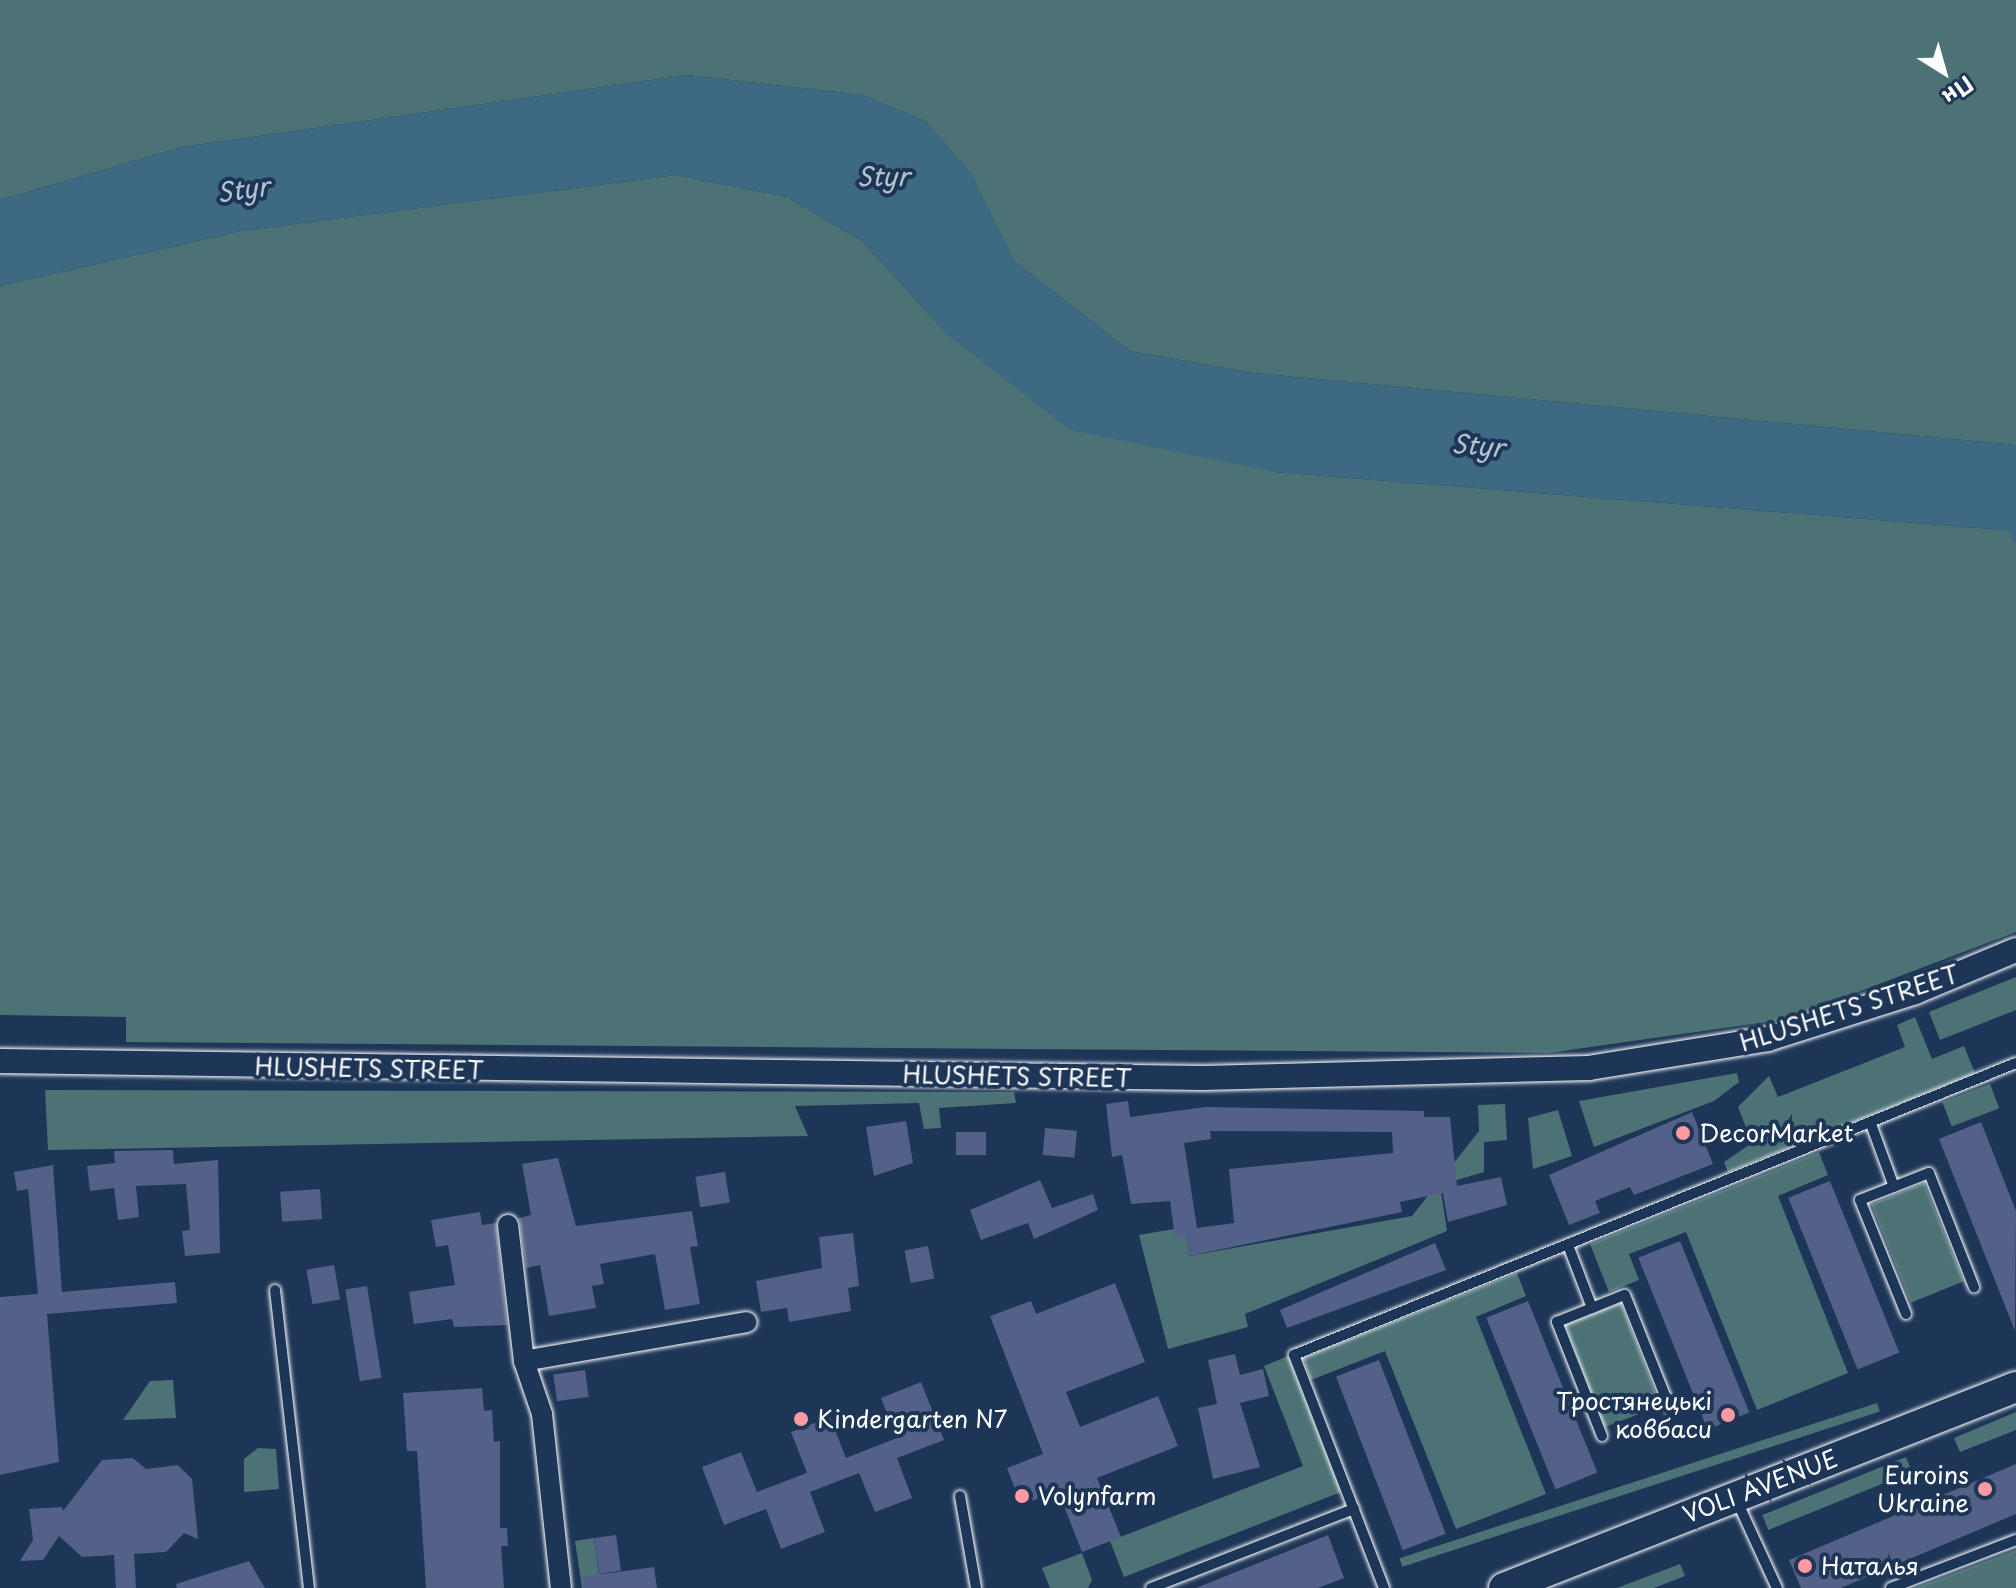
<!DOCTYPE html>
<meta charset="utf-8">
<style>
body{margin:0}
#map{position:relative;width:2016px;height:1588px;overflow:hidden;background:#1d3557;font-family:"Playpen Sans",sans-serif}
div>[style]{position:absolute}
.green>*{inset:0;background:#4c7275;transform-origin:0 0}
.water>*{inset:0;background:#3e6983}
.stream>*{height:7px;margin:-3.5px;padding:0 3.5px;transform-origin:3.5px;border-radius:3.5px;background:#3e6983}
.building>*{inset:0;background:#536087;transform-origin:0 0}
.roads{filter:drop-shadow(0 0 2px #fff) drop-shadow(0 0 2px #fff)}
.service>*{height:10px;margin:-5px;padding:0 5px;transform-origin:5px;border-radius:5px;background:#1d3557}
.minor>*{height:20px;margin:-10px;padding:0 10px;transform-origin:10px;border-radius:10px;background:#1d3557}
.tertiary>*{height:24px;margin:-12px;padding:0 12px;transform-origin:12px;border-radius:12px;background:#1d3557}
.primary>*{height:30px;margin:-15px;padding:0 15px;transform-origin:15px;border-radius:15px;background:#1d3557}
.dots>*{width:22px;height:22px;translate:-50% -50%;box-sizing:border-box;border:4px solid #1d3557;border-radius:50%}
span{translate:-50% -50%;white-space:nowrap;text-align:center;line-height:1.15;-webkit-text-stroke:8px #1d3557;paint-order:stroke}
.street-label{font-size:24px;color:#fff}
.poi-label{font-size:24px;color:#fff}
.left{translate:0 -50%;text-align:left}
.right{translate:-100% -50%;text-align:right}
.water-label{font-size:26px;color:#b2c3cd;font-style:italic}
.north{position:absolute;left:1904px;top:32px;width:80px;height:80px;-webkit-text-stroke:6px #1d3557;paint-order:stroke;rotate:143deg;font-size:22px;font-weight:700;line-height:32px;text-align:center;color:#fff}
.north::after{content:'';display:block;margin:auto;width:28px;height:36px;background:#fff;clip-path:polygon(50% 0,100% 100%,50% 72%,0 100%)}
</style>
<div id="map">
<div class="green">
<i style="clip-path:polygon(0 0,2016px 0,2016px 445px,1253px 373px,1130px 351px,1014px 261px,971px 174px,925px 121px,862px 95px,687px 75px,182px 147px,0 200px)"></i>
<i style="clip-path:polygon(676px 175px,787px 197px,862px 241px,949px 336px,1274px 472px,2016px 531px,2016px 932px,1787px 1019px,1549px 1053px,126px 1042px,126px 1017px,0 1015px,0 286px,241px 231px)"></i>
<i style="clip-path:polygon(2016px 977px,2016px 1010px,1940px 1040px,1929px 1012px)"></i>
<i style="clip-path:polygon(1915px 1017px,1932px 1059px,1964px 1046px,1975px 1073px,1728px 1172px,1724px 1162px,1752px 1143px,1738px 1107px,1769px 1076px,1778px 1097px,1905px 1047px,1897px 1025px)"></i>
<i style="clip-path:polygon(1737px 1073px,1739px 1082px,1714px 1101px,1594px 1147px,1579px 1101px)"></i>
<i style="left:1990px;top:1084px;width:26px;height:51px;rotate:69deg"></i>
<i style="clip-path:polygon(45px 1090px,1014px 1092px,1016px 1103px,939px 1108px,941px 1128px,924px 1129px,919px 1103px,795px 1106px,808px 1136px,48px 1150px)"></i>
<i style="clip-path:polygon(1505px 1104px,1507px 1140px,1484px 1142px,1484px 1172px,1440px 1185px,1447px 1231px,1245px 1314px,1248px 1327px,1168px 1349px,1139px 1235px,1174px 1229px,1186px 1236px,1189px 1256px,1412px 1216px,1479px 1131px,1478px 1105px)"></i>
<i style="clip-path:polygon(1558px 1110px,1572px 1156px,1533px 1169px,1528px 1118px)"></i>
<i style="clip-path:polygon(1819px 1152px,1828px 1175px,1778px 1196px,1848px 1373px,1757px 1410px,1686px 1232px,1629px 1254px,1639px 1280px,1609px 1292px,1590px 1244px)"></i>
<i style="left:1924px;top:1183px;width:106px;height:57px;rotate:68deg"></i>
<i style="clip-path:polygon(1517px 1273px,1526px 1296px,1476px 1317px,1546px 1494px,1456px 1529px,1385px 1351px,1311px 1380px,1303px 1358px)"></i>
<i style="left:1621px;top:1303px;width:110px;height:60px;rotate:69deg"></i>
<i style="clip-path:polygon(1288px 1356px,1341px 1492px,1124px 1577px,1110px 1541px,1303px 1466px,1264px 1366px)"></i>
<i style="clip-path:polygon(173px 1380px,176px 1418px,123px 1420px,150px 1381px)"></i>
<i style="left:1877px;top:1403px;width:9px;height:502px;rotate:72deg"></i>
<i style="clip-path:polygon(2016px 1412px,2016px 1430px,1960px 1452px,1954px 1438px)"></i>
<i style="clip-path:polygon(258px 1448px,276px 1449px,279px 1489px,244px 1492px,244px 1459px)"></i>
<i style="left:1906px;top:1457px;width:16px;height:155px;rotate:68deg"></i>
<i style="clip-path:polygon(594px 1538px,599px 1574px,612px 1573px,614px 1588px,582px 1588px,575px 1541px)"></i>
<i style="clip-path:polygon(2016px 1550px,2016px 1588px,1915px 1588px)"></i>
<i style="clip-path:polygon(1082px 1553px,1092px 1580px,1088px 1588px,1050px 1588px,1042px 1568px)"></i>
<i style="clip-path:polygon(1680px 1564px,1685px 1576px,1654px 1588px,1617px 1588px)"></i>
</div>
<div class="water">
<i style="clip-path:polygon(687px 75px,863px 95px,925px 121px,971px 174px,1014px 261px,1130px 351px,1253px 373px,2016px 445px,2016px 531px,1274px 472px,1070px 430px,949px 336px,862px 241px,787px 197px,676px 175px,241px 231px,0 286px,0 200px,182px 147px)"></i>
</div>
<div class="stream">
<i style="left:2010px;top:522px;width:18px;rotate:71deg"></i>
</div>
<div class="building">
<i style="clip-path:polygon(evenodd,1128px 1101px,1130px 1117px,1206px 1107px,1424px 1111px,1424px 1117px,1450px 1117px,1457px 1186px,1501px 1177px,1507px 1205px,1448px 1222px,1443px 1193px,1400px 1202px,1402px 1212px,1189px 1256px,1186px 1236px,1175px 1237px,1170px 1201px,1131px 1204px,1122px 1155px,1112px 1157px,1106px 1104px,1128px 1101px,1210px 1131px,1392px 1132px,1393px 1153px,1229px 1169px,1234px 1223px,1197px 1228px,1184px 1143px,1211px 1139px,1210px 1131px)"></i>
<i style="clip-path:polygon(1692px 1112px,1713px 1164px,1634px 1195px,1630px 1187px,1595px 1201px,1600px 1213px,1569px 1225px,1549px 1175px)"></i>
<i style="clip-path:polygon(906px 1121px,913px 1163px,874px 1176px,866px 1127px)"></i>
<i style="clip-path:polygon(1981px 1122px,2016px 1211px,2015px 1331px,1939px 1139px)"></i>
<i style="left:1045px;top:1128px;width:32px;height:27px;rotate:5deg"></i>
<i style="left:986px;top:1132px;width:23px;height:30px;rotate:90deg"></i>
<i style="clip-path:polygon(173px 1150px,174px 1164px,218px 1160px,220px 1253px,185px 1256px,182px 1231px,190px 1230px,186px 1184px,136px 1186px,139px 1217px,118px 1220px,114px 1188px,90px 1191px,87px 1166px,115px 1163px,114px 1151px)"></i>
<i style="clip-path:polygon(558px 1158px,576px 1226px,692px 1211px,698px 1246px,690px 1247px,700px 1304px,665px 1310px,655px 1254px,600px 1264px,604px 1284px,592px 1286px,596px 1308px,549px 1316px,540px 1265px,526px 1268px,519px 1218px,531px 1215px,522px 1164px)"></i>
<i style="clip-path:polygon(53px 1165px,62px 1292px,175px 1282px,177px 1303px,47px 1314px,59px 1462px,0 1475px,0 1297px,38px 1294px,28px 1189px,17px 1191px,14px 1172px)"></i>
<i style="left:725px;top:1172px;width:31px;height:30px;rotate:81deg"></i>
<i style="clip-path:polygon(1040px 1180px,1052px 1208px,1093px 1194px,1098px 1210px,1034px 1239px,1028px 1223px,981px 1240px,970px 1210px)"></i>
<i style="left:1830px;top:1181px;width:185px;height:45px;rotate:68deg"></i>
<i style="left:320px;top:1189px;width:30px;height:40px;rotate:86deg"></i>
<i style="clip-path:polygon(480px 1212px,482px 1225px,496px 1223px,507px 1325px,454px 1327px,452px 1319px,414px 1324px,409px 1292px,455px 1285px,448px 1245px,436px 1247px,431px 1220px)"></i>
<i style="clip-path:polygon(853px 1233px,859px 1286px,848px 1288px,851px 1311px,789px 1322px,787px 1308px,761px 1312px,756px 1281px,822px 1268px,819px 1237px)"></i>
<i style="left:1680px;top:1241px;width:185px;height:45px;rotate:68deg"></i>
<i style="clip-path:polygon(1435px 1243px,1446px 1270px,1287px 1328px,1280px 1310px)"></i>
<i style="left:928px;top:1246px;width:33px;height:24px;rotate:79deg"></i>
<i style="left:334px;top:1265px;width:35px;height:28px;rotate:80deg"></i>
<i style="clip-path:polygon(1115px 1283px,1145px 1362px,1066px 1392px,1080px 1427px,1158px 1396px,1178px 1446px,1097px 1478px,1121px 1537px,1082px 1552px,1058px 1491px,1021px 1505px,1007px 1468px,1043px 1454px,990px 1316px,1031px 1301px,1036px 1314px)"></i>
<i style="left:367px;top:1286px;width:93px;height:22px;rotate:81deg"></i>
<i style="left:1528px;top:1301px;width:185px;height:45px;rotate:68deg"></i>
<i style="clip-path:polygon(1235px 1354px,1240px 1375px,1263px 1369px,1269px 1396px,1240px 1403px,1260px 1467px,1213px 1479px,1198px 1408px,1217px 1404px,1208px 1360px)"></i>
<i style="left:1379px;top:1360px;width:186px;height:46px;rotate:69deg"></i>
<i style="left:585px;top:1370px;width:27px;height:32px;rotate:82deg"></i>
<i style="clip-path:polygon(921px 1382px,944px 1440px,897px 1458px,912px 1498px,875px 1512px,859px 1473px,810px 1492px,825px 1532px,781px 1549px,766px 1509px,724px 1525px,702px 1467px,741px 1452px,757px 1492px,807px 1473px,791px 1432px,830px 1417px,846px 1458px,897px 1438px,881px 1398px)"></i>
<i style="clip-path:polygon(482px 1388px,484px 1411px,492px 1410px,494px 1442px,500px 1441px,500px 1528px,507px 1528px,508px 1546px,501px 1546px,504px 1588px,426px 1588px,417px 1451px,407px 1451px,403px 1393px)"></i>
<i style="clip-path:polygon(133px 1458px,146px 1469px,178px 1465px,192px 1479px,198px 1539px,184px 1533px,166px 1552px,134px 1554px,136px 1588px,116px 1588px,114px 1555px,82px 1557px,59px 1536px,43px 1560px,20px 1561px,33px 1540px,29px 1509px,62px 1507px,63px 1511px,102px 1460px)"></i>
<i style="clip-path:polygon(2016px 1464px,2016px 1514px,1841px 1588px,1801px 1588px,1789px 1560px)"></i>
<i style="left:616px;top:1535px;width:36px;height:22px;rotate:82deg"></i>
<i style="clip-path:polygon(1328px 1535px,1344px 1578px,1318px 1588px,1196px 1588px)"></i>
<i style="clip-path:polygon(249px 1561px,265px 1588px,177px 1588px,176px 1584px)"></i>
<i style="clip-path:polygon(654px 1567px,657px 1588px,583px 1588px,582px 1577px)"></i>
</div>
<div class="roads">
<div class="service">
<i style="left:1871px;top:1124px;width:67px;rotate:69.9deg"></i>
<i style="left:1568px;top:1245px;width:67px;rotate:69.1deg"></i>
<i style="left:275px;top:1290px;width:300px;rotate:83.5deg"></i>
<i style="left:1906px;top:1314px;width:123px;rotate:-112deg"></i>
<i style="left:1860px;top:1200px;width:74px;rotate:-21.4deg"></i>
<i style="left:1929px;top:1173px;width:123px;rotate:68.5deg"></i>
<i style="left:1602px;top:1436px;width:123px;rotate:-111.5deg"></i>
<i style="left:1557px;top:1322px;width:38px;rotate:-22deg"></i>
<i style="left:1592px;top:1308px;width:35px;rotate:-22deg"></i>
<i style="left:1625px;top:1295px;width:122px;rotate:68.3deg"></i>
<i style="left:960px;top:1496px;width:93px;rotate:80.1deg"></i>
<i style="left:1736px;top:1499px;width:98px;rotate:65.3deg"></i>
<i style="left:1151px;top:1588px;width:218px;rotate:-21.3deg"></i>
<i style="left:1384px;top:1588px;width:250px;rotate:-111.1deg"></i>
<i style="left:1294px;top:1355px;width:779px;rotate:-22.02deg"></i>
<i style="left:1891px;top:1588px;width:134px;rotate:-21deg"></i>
</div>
<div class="minor">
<i style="left:508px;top:1225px;width:137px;rotate:83.3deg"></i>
<i style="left:524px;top:1361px;width:56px;rotate:71.2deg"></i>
<i style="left:542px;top:1414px;width:175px;rotate:83.8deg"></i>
<i style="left:524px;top:1361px;width:226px;rotate:-9.9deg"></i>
</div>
<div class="tertiary">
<i style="left:0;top:1061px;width:1203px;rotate:0.81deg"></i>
<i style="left:1203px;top:1078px;width:386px;rotate:-1.5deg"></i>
<i style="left:1589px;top:1068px;width:181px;rotate:-9.2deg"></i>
<i style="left:1768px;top:1039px;width:154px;rotate:-17.7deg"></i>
<i style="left:1915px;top:992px;width:109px;rotate:-22.6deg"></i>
</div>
<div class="primary">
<i style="left:1504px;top:1588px;width:550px;rotate:-21.43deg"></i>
</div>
</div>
<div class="dots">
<i style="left:1683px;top:1133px;background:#ff9aa2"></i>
<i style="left:1728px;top:1415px;background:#ff9aa2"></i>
<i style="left:801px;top:1419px;background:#ff9aa2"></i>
<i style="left:1985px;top:1489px;background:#ff9aa2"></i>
<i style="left:1022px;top:1496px;background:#ff9aa2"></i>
<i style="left:1805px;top:1566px;background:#ff9aa2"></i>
</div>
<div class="street-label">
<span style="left:1849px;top:1008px;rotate:-18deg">HLUSHETS STREET</span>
<span style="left:369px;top:1068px;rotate:1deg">HLUSHETS STREET</span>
<span style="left:1017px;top:1076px;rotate:1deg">HLUSHETS STREET</span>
<span style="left:1760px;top:1486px;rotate:-21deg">VOLI AVENUE</span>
</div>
<div class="poi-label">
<span class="left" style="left:1699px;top:1133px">DecorMarket</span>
<span class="right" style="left:1712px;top:1415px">Тростянецькі<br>ковбаси</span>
<span class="left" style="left:817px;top:1419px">Kindergarten N7</span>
<span class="right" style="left:1969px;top:1489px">Euroins<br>Ukraine</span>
<span class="left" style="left:1038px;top:1496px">Volynfarm</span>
<span class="left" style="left:1821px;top:1566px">Наталья</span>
</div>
<div class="water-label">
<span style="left:883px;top:176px">Styr</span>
<span style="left:243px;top:189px;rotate:-8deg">Styr</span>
<span style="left:1478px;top:445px;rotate:5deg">Styr</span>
</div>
<div class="north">Пн</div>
</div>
